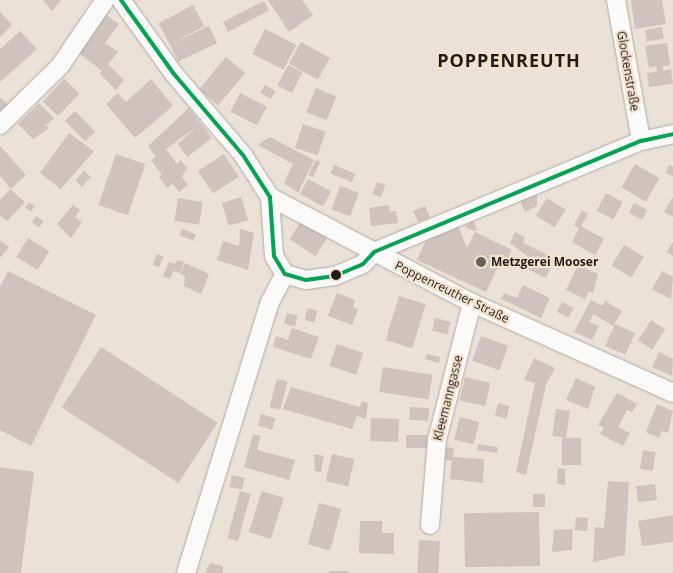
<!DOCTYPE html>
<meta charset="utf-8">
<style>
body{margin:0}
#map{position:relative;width:673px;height:573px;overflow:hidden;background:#eae1d8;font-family:"Open Sans",sans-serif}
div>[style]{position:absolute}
.building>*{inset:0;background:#cec3be;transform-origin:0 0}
.roads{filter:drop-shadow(0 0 1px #b2aba4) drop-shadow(0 0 1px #b2aba4)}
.minor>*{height:18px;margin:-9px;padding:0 9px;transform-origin:9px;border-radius:9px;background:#fcfaf9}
.bus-1>*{height:4px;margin:-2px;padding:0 2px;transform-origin:2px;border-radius:2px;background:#00a651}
.dots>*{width:14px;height:14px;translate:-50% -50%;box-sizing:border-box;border:2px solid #f2e2d0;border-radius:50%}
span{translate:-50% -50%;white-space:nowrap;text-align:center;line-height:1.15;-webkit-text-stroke:4.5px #f2e2d0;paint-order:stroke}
.street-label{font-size:12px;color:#211b15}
.poi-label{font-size:12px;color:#211b15;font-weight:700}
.left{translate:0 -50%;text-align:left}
.district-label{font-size:18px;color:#211b15;font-weight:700;letter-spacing:1px}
</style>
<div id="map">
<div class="building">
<i style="clip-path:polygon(43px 0,61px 0,52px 11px)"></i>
<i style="clip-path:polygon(268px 0,302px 0,313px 15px,289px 32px)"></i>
<i style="clip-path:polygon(631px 0,662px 0,666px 24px,635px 29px)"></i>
<i style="left:264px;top:1px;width:11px;height:46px;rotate:63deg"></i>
<i style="left:193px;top:5px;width:24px;height:39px;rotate:62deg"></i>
<i style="clip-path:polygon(0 12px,12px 25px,0 37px)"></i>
<i style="clip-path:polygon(105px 14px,119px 24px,105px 43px,118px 52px,108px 64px,124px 80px,116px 90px,100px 74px,102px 71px,76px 51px)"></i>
<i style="left:209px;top:26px;width:19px;height:43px;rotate:65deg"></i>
<i style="left:662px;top:27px;width:12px;height:17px;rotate:81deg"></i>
<i style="left:265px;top:29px;width:35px;height:28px;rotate:27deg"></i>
<i style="clip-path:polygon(20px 31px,37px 49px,0 82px,0 49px)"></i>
<i style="left:301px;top:42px;width:33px;height:25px;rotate:29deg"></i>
<i style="clip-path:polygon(667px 43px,670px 65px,663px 66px,663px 71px,671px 69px,673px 84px,649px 87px,647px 73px,657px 72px,656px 66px,649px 68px,645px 46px)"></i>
<i style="left:226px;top:57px;width:25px;height:42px;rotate:40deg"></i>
<i style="left:288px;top:65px;width:16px;height:23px;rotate:27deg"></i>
<i style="left:64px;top:79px;width:21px;height:31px;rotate:43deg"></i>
<i style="clip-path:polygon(151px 79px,173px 106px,135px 138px,106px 104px,118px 93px,126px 102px)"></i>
<i style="left:265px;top:85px;width:12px;height:9px;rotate:31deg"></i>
<i style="left:316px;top:88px;width:22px;height:26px;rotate:22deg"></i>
<i style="left:240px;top:93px;width:30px;height:21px;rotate:27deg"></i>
<i style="clip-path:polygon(0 97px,9px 106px,0 114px)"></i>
<i style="clip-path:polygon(39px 103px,54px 118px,46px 125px,49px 128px,33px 139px,18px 124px)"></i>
<i style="clip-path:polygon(189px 108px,212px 138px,187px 157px,178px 144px,195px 128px,166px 149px,177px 164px,181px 160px,187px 168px,182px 177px,188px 185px,179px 192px,173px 184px,167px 188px,159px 177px,162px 175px,151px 160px,156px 157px,148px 146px)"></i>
<i style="left:75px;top:111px;width:29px;height:14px;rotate:46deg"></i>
<i style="left:303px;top:124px;width:24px;height:25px;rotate:19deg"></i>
<i style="clip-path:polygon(69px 133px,94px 151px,61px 189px,40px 173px)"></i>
<i style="clip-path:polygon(270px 137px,314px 160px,298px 193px,284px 183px,293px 164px,258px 145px)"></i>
<i style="clip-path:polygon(0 146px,26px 175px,11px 189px,0 176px)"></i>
<i style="left:116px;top:154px;width:31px;height:54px;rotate:19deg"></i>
<i style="left:224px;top:154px;width:27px;height:31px;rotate:57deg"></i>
<i style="clip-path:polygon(316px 160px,320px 162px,313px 177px,308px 175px)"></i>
<i style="left:635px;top:164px;width:28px;height:27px;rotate:30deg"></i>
<i style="left:334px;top:165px;width:23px;height:9px;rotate:23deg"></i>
<i style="clip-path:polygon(669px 165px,673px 167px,673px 176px,666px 173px)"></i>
<i style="left:84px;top:171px;width:9px;height:13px;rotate:41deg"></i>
<i style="left:308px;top:179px;width:26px;height:17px;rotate:28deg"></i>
<i style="left:377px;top:182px;width:9px;height:13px;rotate:21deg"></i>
<i style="left:340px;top:186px;width:20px;height:25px;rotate:20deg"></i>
<i style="clip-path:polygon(10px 189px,25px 202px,7px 221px,0 215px,0 200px)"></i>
<i style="clip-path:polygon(537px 191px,537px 206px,525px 212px,519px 199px)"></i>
<i style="left:606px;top:193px;width:19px;height:20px;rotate:28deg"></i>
<i style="left:241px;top:197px;width:24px;height:20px;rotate:73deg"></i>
<i style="clip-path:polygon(673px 197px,673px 217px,664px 212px)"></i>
<i style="left:178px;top:198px;width:25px;height:23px;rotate:9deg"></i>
<i style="left:547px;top:198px;width:22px;height:21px;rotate:32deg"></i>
<i style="left:29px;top:202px;width:7px;height:7px;rotate:34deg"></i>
<i style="left:634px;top:203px;width:15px;height:11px;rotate:28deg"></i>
<i style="clip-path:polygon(73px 205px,80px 210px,75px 217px,82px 222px,71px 238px,57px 224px)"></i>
<i style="clip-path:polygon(389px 205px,390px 212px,396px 211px,398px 223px,371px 226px,369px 208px)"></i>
<i style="left:425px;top:206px;width:12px;height:13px;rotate:66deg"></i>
<i style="clip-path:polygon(582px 210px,588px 214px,581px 226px,604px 239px,595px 255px,572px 242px,579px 228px,574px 225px)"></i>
<i style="left:36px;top:216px;width:9px;height:8px;rotate:32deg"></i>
<i style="left:302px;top:220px;width:31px;height:23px;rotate:33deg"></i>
<i style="clip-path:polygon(473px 220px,477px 230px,474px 231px,465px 227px)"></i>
<i style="clip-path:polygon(458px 226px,467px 248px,475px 232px,512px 250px,506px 263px,501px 260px,486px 292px,417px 260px,427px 238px)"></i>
<i style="left:182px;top:229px;width:15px;height:7px;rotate:20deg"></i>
<i style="clip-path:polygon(240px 229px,254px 233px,248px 270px,217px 260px,223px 241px,239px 246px)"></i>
<i style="clip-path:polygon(515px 232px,525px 237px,523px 243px,550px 256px,548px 260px,553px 262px,546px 278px,525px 268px,530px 258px,510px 243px)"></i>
<i style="left:28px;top:238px;width:25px;height:22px;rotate:32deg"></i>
<i style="clip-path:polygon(0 240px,9px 247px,0 258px)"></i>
<i style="clip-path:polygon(673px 242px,673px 256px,667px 252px)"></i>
<i style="left:624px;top:245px;width:23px;height:24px;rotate:31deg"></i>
<i style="clip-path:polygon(157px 254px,164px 257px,159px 267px,153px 265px)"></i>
<i style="clip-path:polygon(177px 260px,184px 262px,180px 273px,173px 271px,170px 279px,163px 276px,169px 262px,176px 264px)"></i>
<i style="clip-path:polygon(185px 263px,209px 274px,201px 294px,184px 286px,185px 276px,180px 274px)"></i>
<i style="clip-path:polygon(578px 265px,598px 274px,593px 293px,589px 291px,585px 299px,566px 290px)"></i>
<i style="clip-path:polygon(8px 271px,96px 315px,31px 446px,0 430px,0 287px)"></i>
<i style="clip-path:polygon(662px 271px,673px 277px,671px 299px,652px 289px)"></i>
<i style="clip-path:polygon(523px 285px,550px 298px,541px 318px,501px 299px,504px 293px,517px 298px)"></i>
<i style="clip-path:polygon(337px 293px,355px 300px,353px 307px,358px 309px,352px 325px,328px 316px)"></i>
<i style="left:399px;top:296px;width:28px;height:46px;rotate:17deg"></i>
<i style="clip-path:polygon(591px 300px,602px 306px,605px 301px,622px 311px,613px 326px,594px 314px,589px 322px,599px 326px,592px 340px,574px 332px)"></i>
<i style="left:562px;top:302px;width:13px;height:11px;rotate:27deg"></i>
<i style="left:308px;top:308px;width:10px;height:12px;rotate:17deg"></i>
<i style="left:287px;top:313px;width:11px;height:11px;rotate:15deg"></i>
<i style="left:435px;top:318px;width:16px;height:13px;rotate:14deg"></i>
<i style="left:651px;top:320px;width:17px;height:24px;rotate:33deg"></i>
<i style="left:615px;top:324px;width:22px;height:24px;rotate:24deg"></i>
<i style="clip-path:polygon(292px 328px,319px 337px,311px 359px,273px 347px,276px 336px,288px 340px)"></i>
<i style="left:481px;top:336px;width:29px;height:26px;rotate:20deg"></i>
<i style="left:337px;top:344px;width:28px;height:23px;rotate:19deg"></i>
<i style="left:101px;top:347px;width:139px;height:72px;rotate:33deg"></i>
<i style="clip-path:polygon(659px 352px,673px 359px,672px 376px,652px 367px)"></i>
<i style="clip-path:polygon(427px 354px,440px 357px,439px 363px,425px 359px)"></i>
<i style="clip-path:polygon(534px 358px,555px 368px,546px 385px,526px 475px,516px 472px,535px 383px,524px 380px)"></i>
<i style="left:383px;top:367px;width:50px;height:25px;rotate:9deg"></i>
<i style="left:465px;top:377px;width:26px;height:24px;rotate:13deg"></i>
<i style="clip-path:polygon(576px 378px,595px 387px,588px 409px,566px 400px)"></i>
<i style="left:277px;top:379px;width:11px;height:29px;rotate:15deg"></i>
<i style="clip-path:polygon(291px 387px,360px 407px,362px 401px,368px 403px,366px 419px,357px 416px,352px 429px,283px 409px)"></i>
<i style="clip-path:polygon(617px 393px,637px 404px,632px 412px,627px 410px,618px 427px,630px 433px,623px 446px,600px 434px,604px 428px,598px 425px)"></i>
<i style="left:498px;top:403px;width:12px;height:13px;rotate:14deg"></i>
<i style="clip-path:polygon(657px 404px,673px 411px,668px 433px,662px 431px,659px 438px,646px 432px)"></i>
<i style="left:410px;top:407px;width:19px;height:13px;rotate:3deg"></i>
<i style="left:556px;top:409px;width:14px;height:27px;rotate:8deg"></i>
<i style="left:261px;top:414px;width:15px;height:12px;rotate:16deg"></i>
<i style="left:460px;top:417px;width:20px;height:23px;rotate:15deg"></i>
<i style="left:371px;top:418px;width:28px;height:23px;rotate:2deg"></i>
<i style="clip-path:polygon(253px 434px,261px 436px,257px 450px,295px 460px,289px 480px,244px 467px)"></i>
<i style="left:406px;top:435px;width:21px;height:13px"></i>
<i style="left:562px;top:438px;width:19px;height:27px"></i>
<i style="left:478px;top:444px;width:20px;height:6px;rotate:9deg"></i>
<i style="clip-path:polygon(444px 447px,454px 448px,453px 457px,484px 459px,483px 483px,450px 479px,452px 461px,442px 459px)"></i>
<i style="left:643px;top:450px;width:13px;height:19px;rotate:9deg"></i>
<i style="clip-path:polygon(314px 454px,324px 456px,321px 472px,315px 471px)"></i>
<i style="left:332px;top:454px;width:23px;height:28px;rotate:13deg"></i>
<i style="clip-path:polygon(0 467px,34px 472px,21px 573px,0 573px)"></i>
<i style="clip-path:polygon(558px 468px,565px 469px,565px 485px,557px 484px)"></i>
<i style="left:232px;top:475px;width:13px;height:12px;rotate:13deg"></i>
<i style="clip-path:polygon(608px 481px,629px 482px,625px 555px,593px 562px,595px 527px,604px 528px)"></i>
<i style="left:655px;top:484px;width:16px;height:19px;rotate:83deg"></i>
<i style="left:240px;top:491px;width:11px;height:49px;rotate:15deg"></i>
<i style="left:262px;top:491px;width:23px;height:43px;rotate:18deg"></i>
<i style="left:533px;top:494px;width:12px;height:13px"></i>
<i style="left:319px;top:503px;width:23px;height:43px;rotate:15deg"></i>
<i style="left:539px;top:512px;width:54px;height:75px;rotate:89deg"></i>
<i style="clip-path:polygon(673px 515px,673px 542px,642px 546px,638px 521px)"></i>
<i style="left:576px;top:517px;width:12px;height:13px;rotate:5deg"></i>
<i style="clip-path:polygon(360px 521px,382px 521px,382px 533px,394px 533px,394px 554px,359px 553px)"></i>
<i style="clip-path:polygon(573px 529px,572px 550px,552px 552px,554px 530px)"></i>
<i style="left:419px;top:540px;width:21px;height:33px;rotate:3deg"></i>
<i style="clip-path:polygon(210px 563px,223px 566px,223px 573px,205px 573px)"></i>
<i style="left:329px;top:571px;width:19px;height:2px"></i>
</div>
<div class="roads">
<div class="minor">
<i style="left:121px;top:0;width:91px;rotate:54.4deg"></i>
<i style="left:174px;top:74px;width:106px;rotate:49.6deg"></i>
<i style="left:243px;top:155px;width:50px;rotate:57.3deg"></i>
<i style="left:270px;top:197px;width:228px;rotate:27.7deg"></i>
<i style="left:472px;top:303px;width:220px;rotate:24.1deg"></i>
<i style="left:616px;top:0;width:143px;rotate:79.9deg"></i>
<i style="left:0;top:125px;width:84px;rotate:-44.5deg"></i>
<i style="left:60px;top:66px;width:80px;rotate:-55.7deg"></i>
<i style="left:270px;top:197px;width:59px;rotate:86.1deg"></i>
<i style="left:274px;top:256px;width:21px;rotate:59deg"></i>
<i style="left:285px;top:274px;width:22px;rotate:16deg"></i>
<i style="left:306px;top:280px;width:29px;rotate:-8deg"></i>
<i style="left:335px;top:276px;width:30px;rotate:-23deg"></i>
<i style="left:363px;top:264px;width:16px;rotate:-47deg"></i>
<i style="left:374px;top:252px;width:289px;rotate:-22.6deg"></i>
<i style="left:641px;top:141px;width:33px;rotate:-12deg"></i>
<i style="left:430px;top:525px;width:85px;rotate:-85.3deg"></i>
<i style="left:437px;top:440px;width:141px;rotate:-75.7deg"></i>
<i style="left:186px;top:573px;width:284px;rotate:-72.8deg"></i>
<i style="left:270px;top:302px;width:32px;rotate:-62deg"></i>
</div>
</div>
<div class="bus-1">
<i style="left:121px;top:0;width:91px;rotate:54.4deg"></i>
<i style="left:174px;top:74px;width:106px;rotate:49.6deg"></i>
<i style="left:243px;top:155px;width:50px;rotate:57.3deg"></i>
<i style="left:270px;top:197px;width:59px;rotate:86.1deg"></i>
<i style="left:274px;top:256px;width:21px;rotate:59deg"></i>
<i style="left:285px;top:274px;width:22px;rotate:16deg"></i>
<i style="left:306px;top:280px;width:29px;rotate:-8deg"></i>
<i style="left:335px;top:276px;width:30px;rotate:-23deg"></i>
<i style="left:363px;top:264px;width:16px;rotate:-47deg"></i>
<i style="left:374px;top:252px;width:289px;rotate:-22.6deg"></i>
<i style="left:641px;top:141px;width:33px;rotate:-12deg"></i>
</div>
<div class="dots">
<i style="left:481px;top:262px;background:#676059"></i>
<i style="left:336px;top:275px;background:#211b15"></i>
</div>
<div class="street-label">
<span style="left:628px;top:71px;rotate:80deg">Glockenstraße</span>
<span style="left:452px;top:292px;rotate:26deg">Poppenreuther Straße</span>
<span style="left:448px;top:398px;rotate:-76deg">Kleemanngasse</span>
</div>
<div class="poi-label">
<span class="left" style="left:491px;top:262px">Metzgerei Mooser</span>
</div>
<div class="district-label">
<span style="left:509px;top:60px">POPPENREUTH</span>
</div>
</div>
